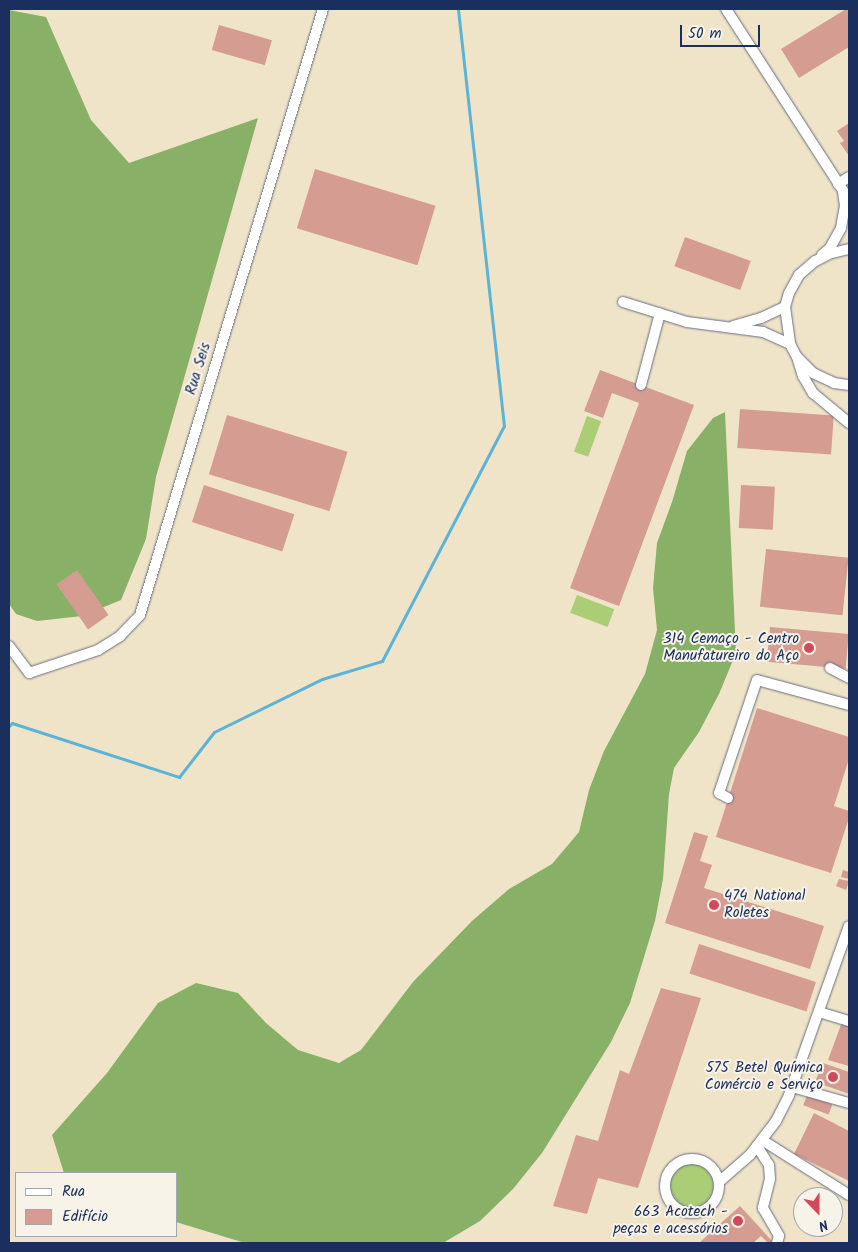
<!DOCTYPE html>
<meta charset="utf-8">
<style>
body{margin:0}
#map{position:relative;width:858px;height:1252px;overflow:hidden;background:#f0e4c8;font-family:Kalam,sans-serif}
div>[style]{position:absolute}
.green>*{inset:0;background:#abcd76;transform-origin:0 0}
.round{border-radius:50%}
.forest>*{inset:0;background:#88b067}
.stream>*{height:3px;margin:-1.5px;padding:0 1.5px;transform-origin:1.5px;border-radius:1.5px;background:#5bb3d8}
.building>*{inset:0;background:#d59c92;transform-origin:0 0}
.roads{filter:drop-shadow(0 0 1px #666e83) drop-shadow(0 0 1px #666e83)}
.minor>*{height:10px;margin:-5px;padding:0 5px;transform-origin:5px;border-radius:5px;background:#fff}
.minor>.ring{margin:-5px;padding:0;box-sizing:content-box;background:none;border:10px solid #fff;border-radius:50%}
.dots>*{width:14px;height:14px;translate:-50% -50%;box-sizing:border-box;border:2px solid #f7f3e8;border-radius:50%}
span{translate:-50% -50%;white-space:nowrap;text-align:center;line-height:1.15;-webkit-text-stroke:4px #f7f3e8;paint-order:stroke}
.street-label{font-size:15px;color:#1b2f5e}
.poi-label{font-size:15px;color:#1b2f5e}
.right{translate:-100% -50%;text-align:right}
.left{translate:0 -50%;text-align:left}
.frame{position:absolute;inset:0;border:10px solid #1b2f5e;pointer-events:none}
.legend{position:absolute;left:15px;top:1172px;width:162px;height:65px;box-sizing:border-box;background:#f7f3e8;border:1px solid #9fa5b1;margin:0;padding:6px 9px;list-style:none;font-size:15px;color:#1b2f5e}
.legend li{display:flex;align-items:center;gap:10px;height:25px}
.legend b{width:25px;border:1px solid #9fa5b1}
.north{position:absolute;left:793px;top:1187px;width:50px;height:50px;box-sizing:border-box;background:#f7f3e8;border:1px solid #9fa5b1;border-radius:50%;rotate:158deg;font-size:14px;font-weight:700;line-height:20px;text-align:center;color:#1b2f5e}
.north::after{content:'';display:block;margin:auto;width:18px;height:22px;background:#d1495b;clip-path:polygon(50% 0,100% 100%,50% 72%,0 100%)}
.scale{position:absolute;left:680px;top:25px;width:80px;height:22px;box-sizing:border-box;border:2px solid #1b2f5e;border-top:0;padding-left:6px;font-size:15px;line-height:18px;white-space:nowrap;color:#1b2f5e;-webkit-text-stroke:4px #f7f3e8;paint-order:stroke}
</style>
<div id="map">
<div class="green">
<i style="left:587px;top:416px;width:15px;height:38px;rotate:20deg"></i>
<i style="left:577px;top:595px;width:40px;height:19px;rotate:21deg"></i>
<i class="round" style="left:670px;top:1164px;width:44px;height:44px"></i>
</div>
<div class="forest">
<i style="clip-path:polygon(9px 10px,46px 17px,91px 120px,129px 163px,258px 118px,156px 477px,146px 539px,121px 600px,82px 616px,37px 621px,16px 614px,9px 604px)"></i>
<i style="clip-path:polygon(725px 412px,736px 653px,719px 694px,699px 732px,674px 768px,669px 794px,663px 879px,655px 921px,630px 1003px,611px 1042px,542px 1153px,513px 1189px,480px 1221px,443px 1243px,245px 1243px,176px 1222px,176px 1173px,64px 1173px,52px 1135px,107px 1073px,158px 1003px,196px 983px,238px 993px,266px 1023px,298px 1050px,339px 1063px,361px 1050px,413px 982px,472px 921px,509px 889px,552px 864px,579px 832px,589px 790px,604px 751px,645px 674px,657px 630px,653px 588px,657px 543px,672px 502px,687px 451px,713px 418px)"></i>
</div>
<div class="stream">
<i style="left:9px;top:726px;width:4px;rotate:-45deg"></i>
<i style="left:12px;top:723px;width:176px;rotate:17.9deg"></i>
<i style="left:179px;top:777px;width:57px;rotate:-52.1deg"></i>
<i style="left:214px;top:732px;width:120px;rotate:-26.1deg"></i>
<i style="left:322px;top:679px;width:63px;rotate:-16.7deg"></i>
<i style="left:382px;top:661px;width:265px;rotate:-62.6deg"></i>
<i style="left:504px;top:426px;width:420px;rotate:-96.3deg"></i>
</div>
<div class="building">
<i style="clip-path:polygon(846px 9px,849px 9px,849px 47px,799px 78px,781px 49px)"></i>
<i style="left:219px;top:25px;width:55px;height:26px;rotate:16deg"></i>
<i style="clip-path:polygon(849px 123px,849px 156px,840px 143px,844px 141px,837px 131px)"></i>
<i style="left:315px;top:169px;width:126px;height:62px;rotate:17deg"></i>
<i style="left:685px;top:237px;width:70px;height:31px;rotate:20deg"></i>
<i style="clip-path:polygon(600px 370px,694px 405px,619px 606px,570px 588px,639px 403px,612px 393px,603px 418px,584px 411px)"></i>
<i style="left:740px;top:409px;width:94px;height:39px;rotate:4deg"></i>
<i style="left:227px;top:415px;width:126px;height:62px;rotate:17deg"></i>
<i style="left:204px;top:485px;width:95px;height:39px;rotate:18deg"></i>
<i style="left:741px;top:485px;width:34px;height:43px;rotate:3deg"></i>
<i style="left:766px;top:549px;width:83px;height:58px;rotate:6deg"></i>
<i style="left:77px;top:570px;width:55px;height:25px;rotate:55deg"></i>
<i style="left:770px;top:627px;width:79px;height:35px;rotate:5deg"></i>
<i style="clip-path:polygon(757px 708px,849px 737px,849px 759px,834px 806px,849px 811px,849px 818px,831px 873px,716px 837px)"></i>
<i style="clip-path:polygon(694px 832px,708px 836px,700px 861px,712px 865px,704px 888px,824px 926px,810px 969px,665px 923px)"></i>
<i style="clip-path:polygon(843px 870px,849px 872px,849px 879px,841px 877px)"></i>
<i style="clip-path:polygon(839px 879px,849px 881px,846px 890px,836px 886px)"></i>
<i style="left:699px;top:944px;width:123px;height:31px;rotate:18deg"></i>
<i style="clip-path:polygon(661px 988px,701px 998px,638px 1188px,598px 1178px,587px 1214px,553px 1206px,576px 1135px,598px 1141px,620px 1070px,629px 1074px)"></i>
<i style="clip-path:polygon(842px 1022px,849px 1025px,849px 1066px,828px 1060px)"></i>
<i style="clip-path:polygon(823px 1063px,849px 1072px,849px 1094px,815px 1082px)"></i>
<i style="left:807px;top:1095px;width:27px;height:11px;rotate:20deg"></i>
<i style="clip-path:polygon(814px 1113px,849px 1131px,849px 1181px,794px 1154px)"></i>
<i style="clip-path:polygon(740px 1206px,774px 1243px,768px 1243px,761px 1236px,753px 1243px,699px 1243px)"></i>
</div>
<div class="roads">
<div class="minor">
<i style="left:726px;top:9px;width:227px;rotate:57.2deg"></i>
<i style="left:838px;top:184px;width:13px;rotate:-32deg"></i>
<i style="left:849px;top:249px;width:18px;rotate:167deg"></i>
<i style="left:831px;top:253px;width:18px;rotate:153deg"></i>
<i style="left:815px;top:261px;width:21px;rotate:139deg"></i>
<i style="left:799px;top:275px;width:21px;rotate:119deg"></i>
<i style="left:789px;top:293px;width:15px;rotate:106deg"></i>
<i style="left:785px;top:307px;width:37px;rotate:82deg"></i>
<i style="left:790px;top:344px;width:15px;rotate:62deg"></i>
<i style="left:797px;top:357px;width:23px;rotate:45deg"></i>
<i style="left:813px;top:373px;width:23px;rotate:25deg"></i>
<i style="left:834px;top:383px;width:15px;rotate:8deg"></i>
<i style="left:822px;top:255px;width:11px;rotate:-41deg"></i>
<i style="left:830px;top:248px;width:23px;rotate:-61deg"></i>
<i style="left:841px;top:228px;width:22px;rotate:-80deg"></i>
<i style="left:845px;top:206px;width:15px;rotate:-98deg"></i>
<i style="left:623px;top:302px;width:67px;rotate:17.4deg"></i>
<i style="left:687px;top:322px;width:77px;rotate:7.5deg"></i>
<i style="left:763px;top:332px;width:30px;rotate:24deg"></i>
<i style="left:733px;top:326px;width:29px;rotate:-16deg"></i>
<i style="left:761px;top:318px;width:26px;rotate:-25deg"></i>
<i style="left:798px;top:360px;width:17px;rotate:73deg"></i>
<i style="left:803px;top:376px;width:20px;rotate:60deg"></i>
<i style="left:813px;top:393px;width:47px;rotate:39.8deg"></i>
<i style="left:641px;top:385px;width:74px;rotate:-75.2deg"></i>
<i style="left:9px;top:646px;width:34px;rotate:53deg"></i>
<i style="left:29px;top:673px;width:73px;rotate:-18.4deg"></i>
<i style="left:98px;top:650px;width:26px;rotate:-32deg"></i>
<i style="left:120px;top:636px;width:29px;rotate:-46deg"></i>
<i style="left:140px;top:615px;width:633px;rotate:-73.2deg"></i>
<i style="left:830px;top:668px;width:21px;rotate:28deg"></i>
<i style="left:728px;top:798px;width:10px;rotate:-151deg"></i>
<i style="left:719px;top:793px;width:119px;rotate:-71.4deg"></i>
<i style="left:757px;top:680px;width:95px;rotate:15.2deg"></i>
<i style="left:819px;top:1012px;width:31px;rotate:17deg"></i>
<i style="left:792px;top:1087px;width:59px;rotate:15.7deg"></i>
<i style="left:762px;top:1140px;width:103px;rotate:32.3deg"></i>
<i style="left:757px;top:1146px;width:22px;rotate:58deg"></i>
<i style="left:769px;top:1165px;width:14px;rotate:86deg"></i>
<i style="left:770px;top:1179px;width:30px;rotate:104deg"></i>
<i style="left:763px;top:1208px;width:32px;rotate:60deg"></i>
<i style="left:779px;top:1236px;width:7px;rotate:106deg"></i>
<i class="ring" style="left:665px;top:1159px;width:44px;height:44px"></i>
<i style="left:719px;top:1182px;width:41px;rotate:-41.1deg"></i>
<i style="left:750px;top:1155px;width:43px;rotate:-52.6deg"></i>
<i style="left:776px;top:1121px;width:29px;rotate:-63deg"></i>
<i style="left:789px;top:1095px;width:179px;rotate:-70.5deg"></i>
</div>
</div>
<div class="dots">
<i style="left:809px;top:648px;background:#d1495b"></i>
<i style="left:714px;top:905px;background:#d1495b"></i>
<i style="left:833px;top:1077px;background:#d1495b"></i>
<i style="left:738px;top:1221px;background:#d1495b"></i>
</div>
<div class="street-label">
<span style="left:199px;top:369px;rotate:-73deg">Rua Seis</span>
</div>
<div class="poi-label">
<span class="right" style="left:799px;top:648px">314 Cemaço - Centro<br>Manufatureiro do Aço</span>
<span class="left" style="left:724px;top:905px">474 National<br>Roletes</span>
<span class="right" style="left:823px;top:1077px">575 Betel Química<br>Comércio e Serviço</span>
<span class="right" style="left:728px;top:1221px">663 Acotech -<br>peças e acessórios</span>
</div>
<div class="frame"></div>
<ul class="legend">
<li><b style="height:6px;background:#fff"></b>Rua</li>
<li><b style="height:14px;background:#d59c92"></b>Edifício</li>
</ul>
<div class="north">N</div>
<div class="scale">50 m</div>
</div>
